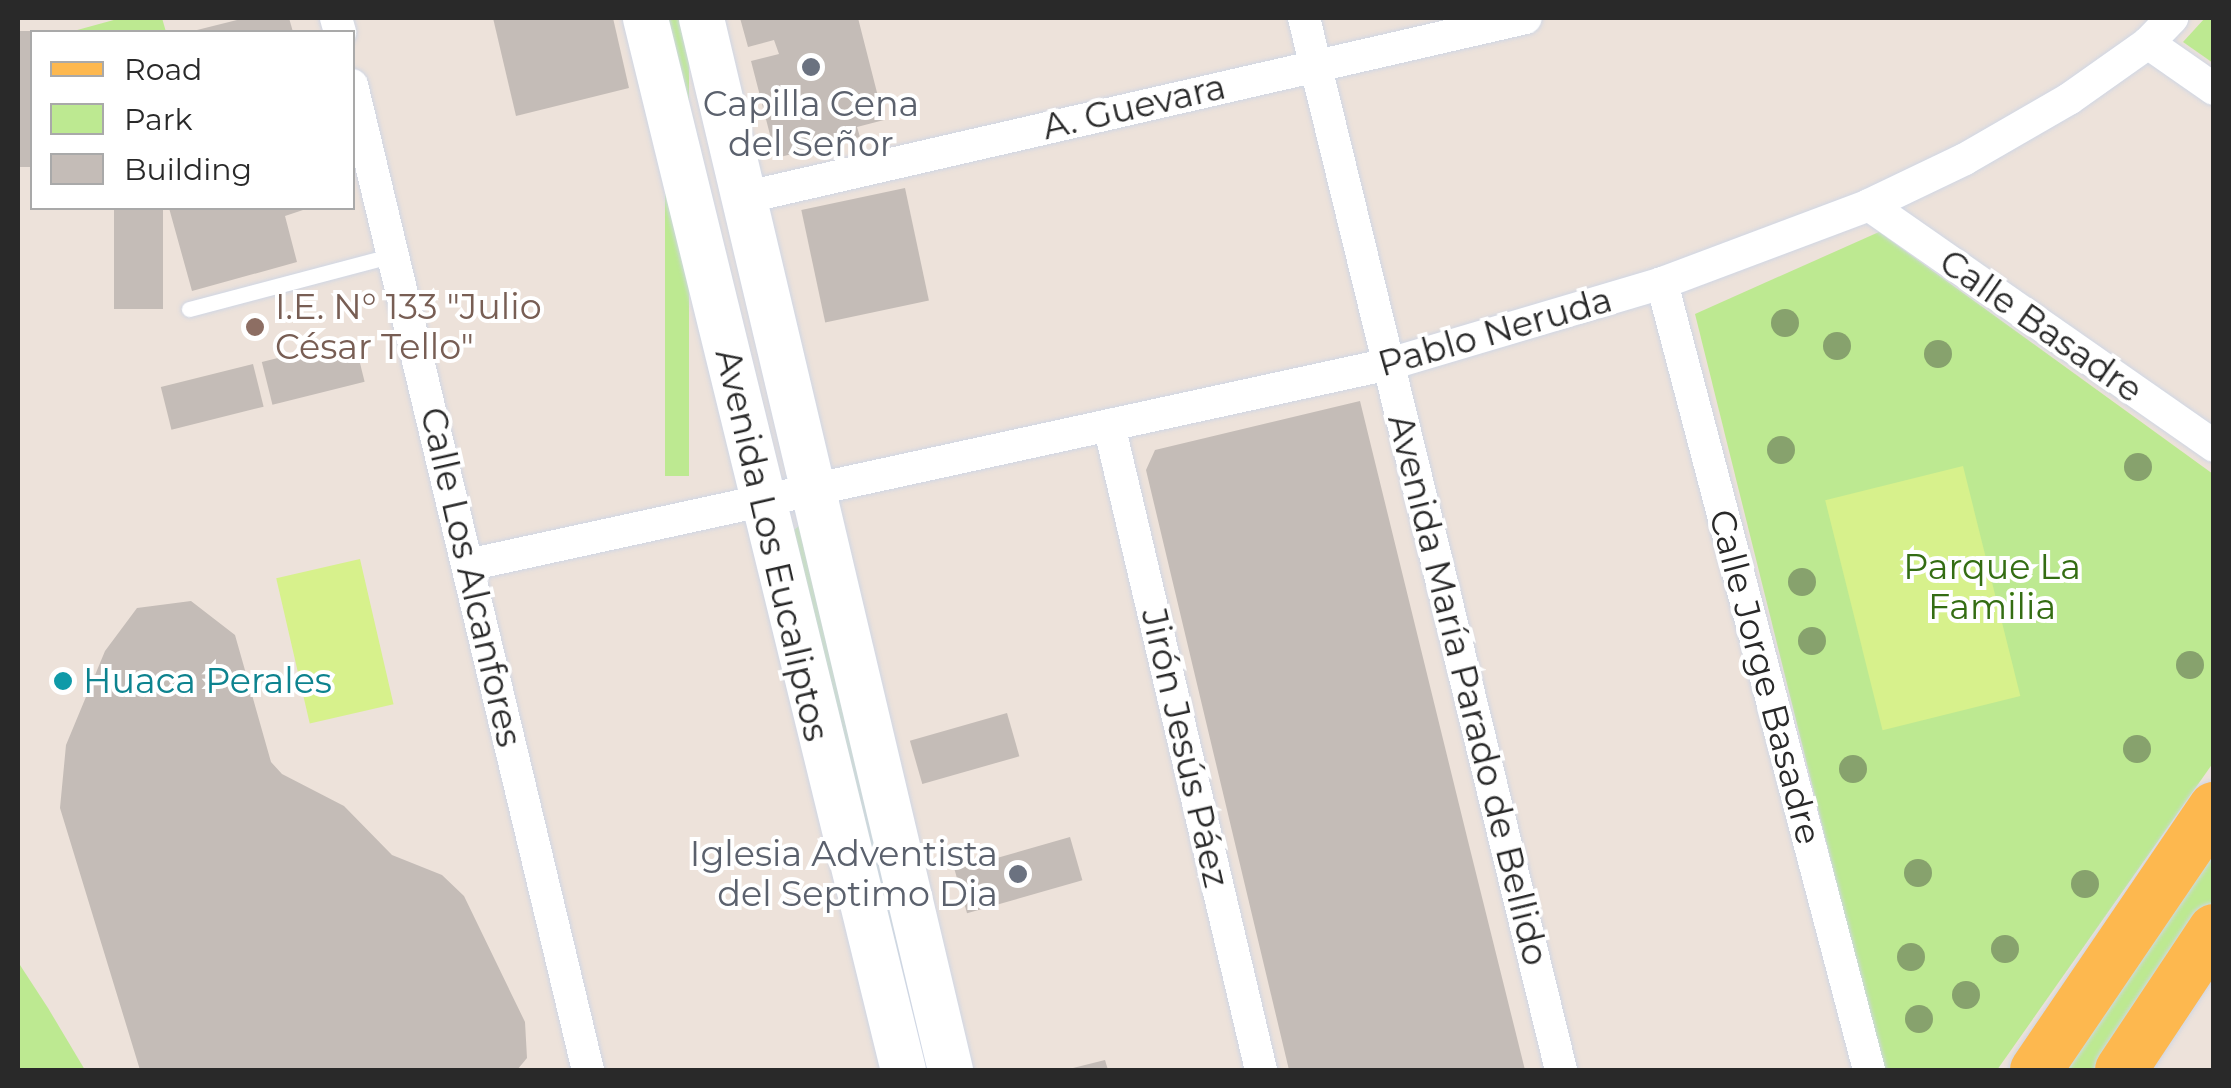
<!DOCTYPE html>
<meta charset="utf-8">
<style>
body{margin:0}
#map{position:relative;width:2231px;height:1088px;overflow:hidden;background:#ede2da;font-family:Montserrat,sans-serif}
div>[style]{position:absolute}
.green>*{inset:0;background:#bde991;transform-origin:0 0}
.pitch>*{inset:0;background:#d7f18c;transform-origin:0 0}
.building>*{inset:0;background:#c4bcb7;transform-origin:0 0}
.roads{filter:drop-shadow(0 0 2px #cfd6e4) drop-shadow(0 0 2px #cfd6e4)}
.lane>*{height:15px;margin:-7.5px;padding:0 7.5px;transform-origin:7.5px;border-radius:7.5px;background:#fff}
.street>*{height:32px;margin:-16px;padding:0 16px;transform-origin:16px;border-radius:16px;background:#fff}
.secondary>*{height:45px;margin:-22.5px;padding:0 22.5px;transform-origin:22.5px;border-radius:22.5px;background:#fff}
.primary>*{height:52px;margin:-26px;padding:0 26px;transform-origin:26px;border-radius:26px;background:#fdb84f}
.trees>*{width:28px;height:28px;margin:-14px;border-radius:50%;background:#87a26d}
.dots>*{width:28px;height:28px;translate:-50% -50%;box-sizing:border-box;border:5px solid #fff;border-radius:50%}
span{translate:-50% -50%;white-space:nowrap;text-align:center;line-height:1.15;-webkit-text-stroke:8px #fff;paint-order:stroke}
.worship-label{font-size:35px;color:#5b616d}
.right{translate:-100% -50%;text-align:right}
.street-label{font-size:35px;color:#292929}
.education-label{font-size:35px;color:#785e54}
.left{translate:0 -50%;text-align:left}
.park-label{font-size:35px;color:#346d13}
.culture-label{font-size:35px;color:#0d838f}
.frame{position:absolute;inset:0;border:20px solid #292929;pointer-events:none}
.legend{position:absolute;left:30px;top:30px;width:325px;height:180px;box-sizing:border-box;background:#fff;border:2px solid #a9a9a9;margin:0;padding:12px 18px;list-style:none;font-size:30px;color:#292929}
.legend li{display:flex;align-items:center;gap:20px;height:50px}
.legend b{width:50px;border:2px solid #a9a9a9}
</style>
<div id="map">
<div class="green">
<i style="clip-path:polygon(121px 18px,162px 18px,166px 32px,70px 32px)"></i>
<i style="left:665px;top:18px;width:24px;height:458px"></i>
<i style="clip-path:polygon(2205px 18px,2213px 18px,2213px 63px,2183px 42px)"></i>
<i style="clip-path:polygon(1879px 232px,2213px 474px,2213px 763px,1997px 1070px,1883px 1070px,1695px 314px)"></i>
<i style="clip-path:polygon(801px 524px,938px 1070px,921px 1070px,793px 531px)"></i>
<i style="clip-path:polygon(2213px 845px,2213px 906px,2103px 1070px,2062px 1070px)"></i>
<i style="clip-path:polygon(18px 962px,48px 1008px,85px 1070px,18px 1070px)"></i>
</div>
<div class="pitch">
<i style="left:1963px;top:466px;width:237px;height:142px;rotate:76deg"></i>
<i style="left:360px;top:559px;width:149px;height:86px;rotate:77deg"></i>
</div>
<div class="building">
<i style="clip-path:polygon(245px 18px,289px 18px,293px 32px,189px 32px)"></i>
<i style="clip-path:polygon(493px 18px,613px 18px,629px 88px,516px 116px)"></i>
<i style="clip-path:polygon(740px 18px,858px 18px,884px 120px,857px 127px,860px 137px,776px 158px,751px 61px,779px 54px,774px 40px,748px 47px)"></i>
<i style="left:32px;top:31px;width:136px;height:15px;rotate:90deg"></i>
<i style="left:905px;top:188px;width:115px;height:106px;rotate:78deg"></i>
<i style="left:114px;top:208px;width:49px;height:101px"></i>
<i style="clip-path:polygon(169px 208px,309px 208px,285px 216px,297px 262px,192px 291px)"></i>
<i style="left:354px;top:339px;width:44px;height:95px;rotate:76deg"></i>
<i style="left:253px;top:364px;width:44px;height:95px;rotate:76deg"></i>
<i style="clip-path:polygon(1360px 401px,1468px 841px,1525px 1070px,1289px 1070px,1146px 470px,1155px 450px)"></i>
<i style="clip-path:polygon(191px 601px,235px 635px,271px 762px,282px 774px,344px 806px,392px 855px,442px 875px,464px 896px,525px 1022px,527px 1058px,517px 1070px,140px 1070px,60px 808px,66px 745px,105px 651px,137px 608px)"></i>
<i style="left:1007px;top:713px;width:45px;height:101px;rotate:74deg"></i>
<i style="left:1070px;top:837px;width:45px;height:120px;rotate:74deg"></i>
<i style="clip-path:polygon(1105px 1060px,1108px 1070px,1069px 1070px,1069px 1069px)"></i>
</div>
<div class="roads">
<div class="lane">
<i style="left:189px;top:309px;width:211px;rotate:-14.8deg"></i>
</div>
<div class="street">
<i style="left:336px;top:18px;width:15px;rotate:74deg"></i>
<i style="left:1304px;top:18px;width:1083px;rotate:76.27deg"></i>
<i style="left:2148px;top:43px;width:80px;rotate:34.9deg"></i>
<i style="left:352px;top:85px;width:1013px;rotate:76.53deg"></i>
<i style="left:743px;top:198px;width:803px;rotate:-12.95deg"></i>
<i style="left:1869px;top:205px;width:421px;rotate:34.9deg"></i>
<i style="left:1662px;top:283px;width:814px;rotate:75.26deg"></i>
<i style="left:1109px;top:425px;width:663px;rotate:76.74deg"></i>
<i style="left:468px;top:565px;width:943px;rotate:-12.31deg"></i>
<i style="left:1389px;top:364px;width:285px;rotate:-16.5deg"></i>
<i style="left:1662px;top:283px;width:221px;rotate:-20.6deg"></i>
<i style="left:1869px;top:205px;width:106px;rotate:-25.6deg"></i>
<i style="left:1965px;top:159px;width:120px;rotate:-30deg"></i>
<i style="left:2069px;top:99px;width:97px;rotate:-35.3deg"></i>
<i style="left:2148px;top:43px;width:35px;rotate:-46deg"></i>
</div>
<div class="secondary">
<i style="left:645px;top:18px;width:1083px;rotate:76.22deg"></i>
<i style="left:701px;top:18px;width:1081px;rotate:76.68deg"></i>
</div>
<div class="primary">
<i style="left:2036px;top:1070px;width:317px;rotate:-55.8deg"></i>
<i style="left:2121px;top:1070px;width:168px;rotate:-56.4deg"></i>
</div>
</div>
<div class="trees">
<i style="left:1785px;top:323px"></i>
<i style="left:1837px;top:346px"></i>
<i style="left:1938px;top:354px"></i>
<i style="left:1781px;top:450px"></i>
<i style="left:2138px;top:467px"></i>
<i style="left:1802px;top:582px"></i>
<i style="left:1812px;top:641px"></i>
<i style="left:2190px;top:665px"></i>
<i style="left:2137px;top:749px"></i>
<i style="left:1853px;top:769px"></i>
<i style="left:1918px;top:873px"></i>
<i style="left:2085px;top:884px"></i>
<i style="left:2005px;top:949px"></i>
<i style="left:1911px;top:957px"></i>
<i style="left:1966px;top:995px"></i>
<i style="left:1919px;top:1019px"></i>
</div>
<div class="dots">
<i style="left:811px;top:67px;background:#6b7280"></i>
<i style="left:255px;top:327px;background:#8d6e63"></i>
<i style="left:63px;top:681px;background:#0f9aa8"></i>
<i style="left:1018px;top:874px;background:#6b7280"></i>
</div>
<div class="worship-label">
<span style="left:811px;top:124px">Capilla Cena<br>del Señor</span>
<span class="right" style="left:998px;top:874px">Iglesia Adventista<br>del Septimo Dia</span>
</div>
<div class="street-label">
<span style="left:1134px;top:107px;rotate:-13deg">A. Guevara</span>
<span style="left:2041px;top:326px;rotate:35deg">Calle Basadre</span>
<span style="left:1495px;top:332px;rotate:-16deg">Pablo Neruda</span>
<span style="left:772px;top:545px;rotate:77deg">Avenida Los Eucaliptos</span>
<span style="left:471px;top:577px;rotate:77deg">Calle Los Alcanfores</span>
<span style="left:1765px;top:677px;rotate:75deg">Calle Jorge Basadre</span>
<span style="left:1468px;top:690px;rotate:76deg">Avenida María Parado de Bellido</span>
<span style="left:1185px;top:748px;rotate:77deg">Jirón Jesús Páez</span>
</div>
<div class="education-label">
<span class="left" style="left:275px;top:327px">I.E. N° 133 "Julio<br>César Tello"</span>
</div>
<div class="park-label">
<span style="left:1992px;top:587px">Parque La<br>Familia</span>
</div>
<div class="culture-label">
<span class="left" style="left:83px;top:681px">Huaca Perales</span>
</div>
<div class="frame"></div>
<ul class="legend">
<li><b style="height:12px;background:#fdb84f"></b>Road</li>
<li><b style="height:28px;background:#bde991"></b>Park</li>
<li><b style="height:28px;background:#c4bcb7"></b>Building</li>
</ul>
</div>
